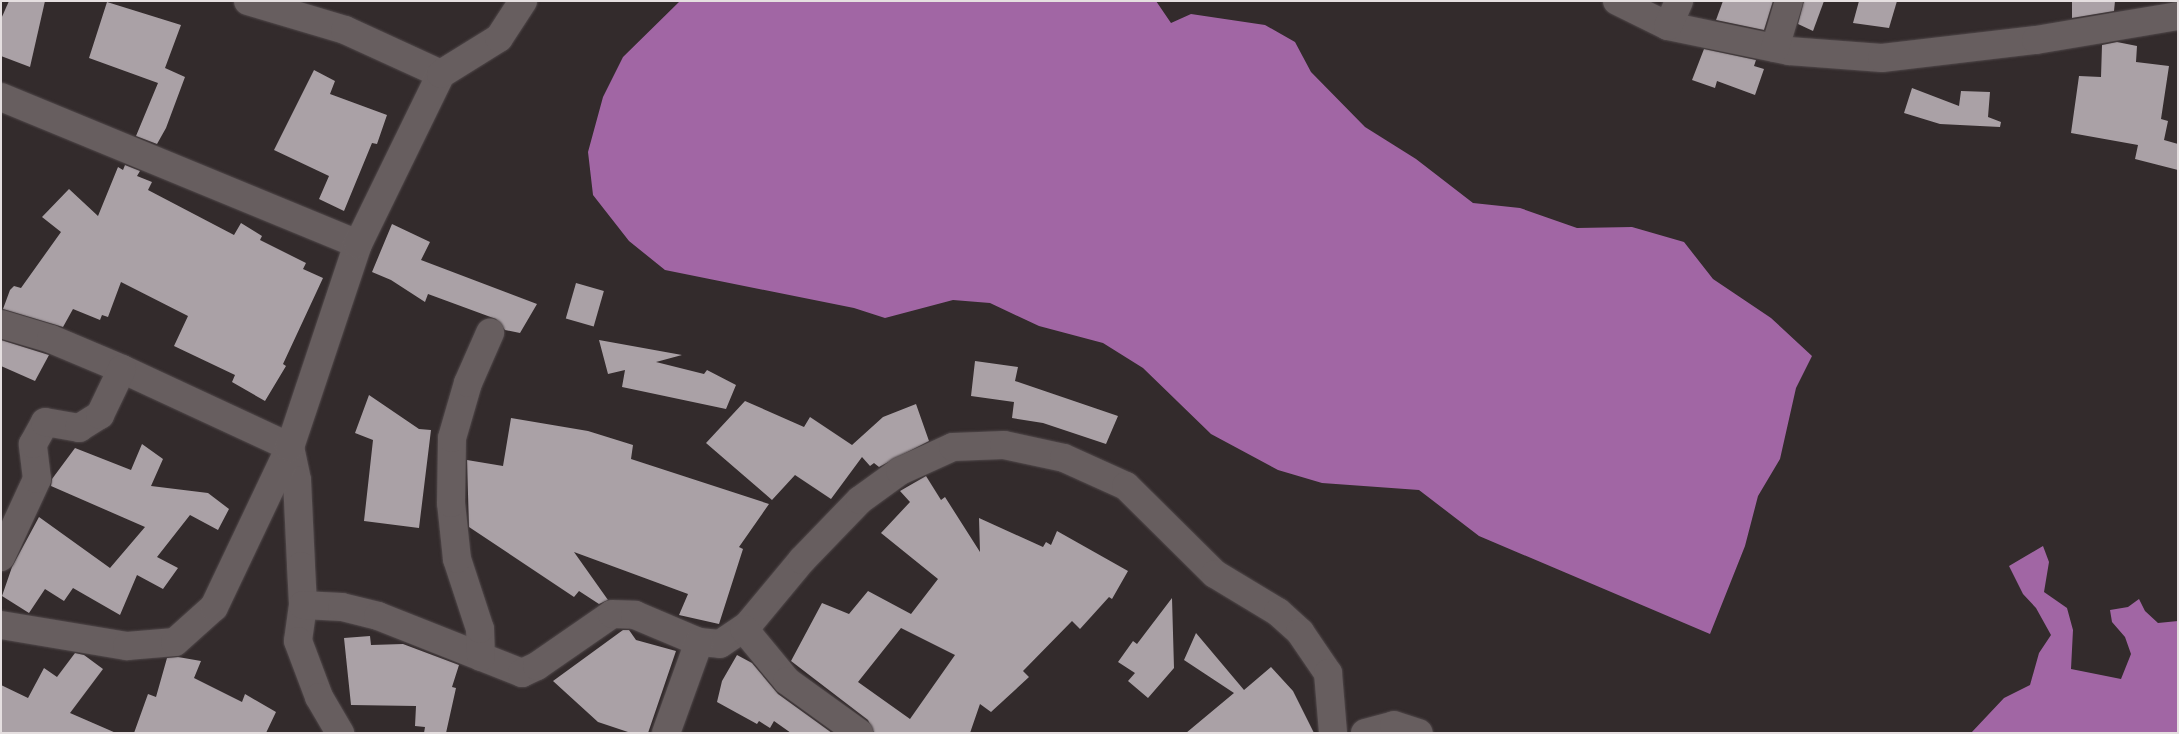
<!DOCTYPE html>
<style>
body{margin:0}
#map{position:relative;width:2179px;height:734px;overflow:hidden;background:#332b2c;font-family:"Fira Sans Condensed",sans-serif}
div>[style]{position:absolute}
.water>*{inset:0;background:#a166a4}
.building>*{inset:0;background:#aaa1a6;transform-origin:0 0}
.roads{filter:drop-shadow(0 0 1px #50484a) drop-shadow(0 0 1px #50484a)}
.street>*{height:28px;margin:-14px;padding:0 14px;transform-origin:14px;border-radius:14px;background:#675e5f}
span{translate:-50% -50%;white-space:nowrap;text-align:center;line-height:1.15;-webkit-text-stroke:5px #181415;paint-order:stroke}
.frame{position:absolute;inset:0;border:2px solid #e5dfe0;pointer-events:none}
</style>
<div id="map">
<div class="water">
<i style="clip-path:polygon(680px 1px,1156px 1px,1171px 23px,1191px 14px,1265px 25px,1295px 42px,1311px 72px,1365px 127px,1416px 159px,1473px 203px,1520px 208px,1577px 228px,1632px 227px,1684px 242px,1713px 279px,1771px 318px,1812px 356px,1796px 388px,1780px 459px,1758px 496px,1745px 546px,1710px 634px,1479px 536px,1419px 490px,1322px 483px,1278px 470px,1211px 434px,1143px 368px,1103px 343px,1039px 326px,990px 303px,953px 300px,885px 318px,854px 308px,665px 270px,629px 241px,593px 195px,588px 152px,603px 97px,623px 57px)"></i>
<i style="clip-path:polygon(2043px 546px,2049px 562px,2044px 592px,2067px 608px,2073px 630px,2071px 669px,2121px 679px,2131px 654px,2125px 637px,2112px 622px,2110px 610px,2128px 607px,2139px 599px,2145px 611px,2158px 623px,2178px 621px,2178px 733px,1971px 733px,2004px 698px,2030px 685px,2039px 653px,2051px 635px,2036px 608px,2023px 594px,2009px 566px)"></i>
</div>
<div class="building">
<i style="clip-path:polygon(9px 1px,45px 1px,30px 67px,1px 56px,1px 19px)"></i>
<i style="clip-path:polygon(1723px 1px,1773px 1px,1764px 30px,1716px 20px)"></i>
<i style="clip-path:polygon(1804px 1px,1824px 1px,1813px 31px,1798px 24px)"></i>
<i style="clip-path:polygon(1859px 1px,1897px 1px,1889px 28px,1853px 23px)"></i>
<i style="clip-path:polygon(2072px 1px,2115px 1px,2114px 11px,2072px 18px)"></i>
<i style="clip-path:polygon(107px 2px,181px 25px,165px 68px,185px 77px,166px 128px,157px 144px,136px 136px,158px 83px,89px 58px)"></i>
<i style="clip-path:polygon(2117px 42px,2137px 46px,2136px 62px,2169px 66px,2161px 119px,2168px 121px,2164px 140px,2178px 144px,2178px 170px,2135px 159px,2138px 145px,2071px 133px,2079px 76px,2101px 77px,2102px 45px)"></i>
<i style="clip-path:polygon(1704px 49px,1756px 60px,1754px 66px,1764px 69px,1755px 95px,1717px 81px,1715px 88px,1692px 80px)"></i>
<i style="clip-path:polygon(314px 70px,335px 81px,330px 94px,387px 115px,377px 144px,372px 143px,344px 211px,319px 199px,329px 176px,274px 150px)"></i>
<i style="clip-path:polygon(1912px 88px,1959px 106px,1961px 91px,1990px 92px,1988px 117px,2001px 122px,2000px 127px,1940px 124px,1904px 113px)"></i>
<i style="clip-path:polygon(125px 165px,140px 171px,137px 176px,152px 182px,148px 190px,234px 235px,241px 223px,262px 236px,260px 240px,306px 263px,303px 269px,323px 278px,283px 364px,286px 366px,265px 401px,232px 382px,235px 375px,174px 346px,188px 316px,121px 282px,108px 317px,102px 315px,100px 320px,73px 309px,63px 327px,3px 309px,10px 290px,14px 286px,21px 288px,61px 232px,42px 217px,69px 189px,98px 216px,118px 167px,123px 170px)"></i>
<i style="clip-path:polygon(392px 224px,430px 242px,421px 260px,537px 304px,520px 333px,505px 330px,496px 319px,428px 294px,425px 302px,391px 280px,372px 272px)"></i>
<i style="left:576px;top:283px;width:29px;height:37px;rotate:16deg"></i>
<i style="clip-path:polygon(1px 340px,49px 355px,35px 381px,1px 366px)"></i>
<i style="clip-path:polygon(599px 340px,682px 355px,656px 362px,704px 374px,707px 370px,736px 385px,726px 409px,622px 387px,625px 370px,608px 374px)"></i>
<i style="clip-path:polygon(975px 361px,1018px 367px,1015px 381px,1118px 416px,1106px 444px,1043px 423px,1012px 418px,1014px 402px,971px 396px)"></i>
<i style="clip-path:polygon(369px 395px,419px 429px,431px 430px,419px 528px,364px 521px,373px 440px,355px 433px)"></i>
<i style="clip-path:polygon(745px 401px,804px 427px,810px 417px,852px 445px,883px 417px,916px 404px,929px 441px,879px 467px,874px 463px,870px 466px,862px 457px,831px 499px,795px 475px,772px 500px,706px 443px)"></i>
<i style="clip-path:polygon(511px 418px,588px 431px,633px 445px,631px 459px,769px 504px,739px 547px,743px 549px,719px 624px,679px 615px,688px 594px,574px 552px,608px 600px,599px 604px,579px 591px,574px 597px,469px 527px,467px 460px,503px 466px)"></i>
<i style="clip-path:polygon(142px 444px,163px 459px,151px 486px,208px 493px,229px 509px,218px 530px,190px 515px,157px 557px,178px 568px,163px 589px,137px 575px,120px 615px,73px 588px,64px 601px,45px 589px,29px 613px,2px 596px,12px 567px,39px 517px,110px 568px,145px 527px,51px 486px,52px 479px,75px 448px,131px 470px)"></i>
<i style="clip-path:polygon(evenodd,926px 476px,941px 500px,945px 497px,980px 552px,979px 518px,1043px 547px,1046px 542px,1051px 545px,1057px 531px,1128px 571px,1112px 599px,1109px 597px,1080px 629px,1072px 621px,1023px 671px,1029px 677px,991px 712px,980px 704px,970px 733px,874px 733px,868px 720px,791px 661px,822px 603px,849px 614px,868px 591px,911px 614px,938px 579px,881px 533px,910px 502px,900px 491px,926px 476px,901px 628px,955px 655px,910px 719px,858px 682px,901px 628px)"></i>
<i style="clip-path:polygon(1172px 598px,1174px 668px,1148px 698px,1128px 681px,1135px 673px,1118px 662px,1133px 641px,1137px 644px)"></i>
<i style="clip-path:polygon(623px 630px,629px 630px,636px 640px,676px 651px,648px 733px,631px 733px,598px 722px,553px 681px)"></i>
<i style="clip-path:polygon(1196px 633px,1244px 690px,1271px 667px,1293px 691px,1314px 733px,1186px 733px,1234px 693px,1184px 660px)"></i>
<i style="clip-path:polygon(370px 636px,371px 645px,403px 644px,459px 665px,452px 687px,456px 688px,446px 733px,424px 733px,425px 727px,415px 726px,416px 706px,351px 705px,344px 638px)"></i>
<i style="clip-path:polygon(75px 653px,84px 655px,103px 669px,70px 713px,116px 733px,1px 733px,1px 685px,28px 698px,44px 668px,57px 677px)"></i>
<i style="clip-path:polygon(737px 655px,752px 663px,778px 694px,832px 733px,791px 733px,774px 721px,770px 728px,759px 721px,757px 724px,717px 702px,722px 681px)"></i>
<i style="clip-path:polygon(178px 657px,201px 661px,194px 678px,242px 702px,245px 694px,276px 712px,266px 733px,134px 733px,148px 694px,156px 697px,167px 658px)"></i>
</div>
<div class="roads">
<div class="street">
<i style="left:248px;top:1px;width:101px;rotate:16.6deg"></i>
<i style="left:345px;top:30px;width:106px;rotate:24.6deg"></i>
<i style="left:1617px;top:1px;width:57px;rotate:26.1deg"></i>
<i style="left:1668px;top:26px;width:124px;rotate:11.7deg"></i>
<i style="left:1789px;top:51px;width:93px;rotate:4.3deg"></i>
<i style="left:1882px;top:58px;width:155px;rotate:-6.7deg"></i>
<i style="left:2036px;top:40px;width:144px;rotate:-9.6deg"></i>
<i style="left:1668px;top:26px;width:27px;rotate:-66deg"></i>
<i style="left:1775px;top:48px;width:49px;rotate:-73.4deg"></i>
<i style="left:1px;top:97px;width:386px;rotate:22.4deg"></i>
<i style="left:1px;top:324px;width:52px;rotate:16.7deg"></i>
<i style="left:51px;top:339px;width:77px;rotate:22.9deg"></i>
<i style="left:122px;top:369px;width:185px;rotate:24.9deg"></i>
<i style="left:290px;top:447px;width:34px;rotate:78deg"></i>
<i style="left:297px;top:480px;width:86px;rotate:87.3deg"></i>
<i style="left:301px;top:566px;width:39px;rotate:87deg"></i>
<i style="left:303px;top:605px;width:36px;rotate:98deg"></i>
<i style="left:298px;top:641px;width:60px;rotate:69.4deg"></i>
<i style="left:319px;top:697px;width:42px;rotate:59.7deg"></i>
<i style="left:1px;top:557px;width:86px;rotate:-65.2deg"></i>
<i style="left:37px;top:479px;width:35px;rotate:-97deg"></i>
<i style="left:33px;top:444px;width:25px;rotate:-61deg"></i>
<i style="left:45px;top:422px;width:35px;rotate:10deg"></i>
<i style="left:79px;top:428px;width:25px;rotate:-32deg"></i>
<i style="left:100px;top:415px;width:51px;rotate:-64.4deg"></i>
<i style="left:303px;top:605px;width:39px;rotate:3deg"></i>
<i style="left:342px;top:607px;width:37px;rotate:14deg"></i>
<i style="left:378px;top:616px;width:155px;rotate:21.6deg"></i>
<i style="left:522px;top:673px;width:17px;rotate:-25deg"></i>
<i style="left:537px;top:666px;width:91px;rotate:-34.7deg"></i>
<i style="left:612px;top:614px;width:23px;rotate:2deg"></i>
<i style="left:635px;top:615px;width:69px;rotate:22.9deg"></i>
<i style="left:699px;top:642px;width:21px;rotate:5deg"></i>
<i style="left:720px;top:644px;width:34px;rotate:-34deg"></i>
<i style="left:748px;top:625px;width:85px;rotate:-50.3deg"></i>
<i style="left:802px;top:560px;width:83px;rotate:-46deg"></i>
<i style="left:860px;top:500px;width:49px;rotate:-35.9deg"></i>
<i style="left:900px;top:471px;width:58px;rotate:-24.4deg"></i>
<i style="left:953px;top:447px;width:51px;rotate:-2.2deg"></i>
<i style="left:1004px;top:445px;width:61px;rotate:12.2deg"></i>
<i style="left:1064px;top:458px;width:68px;rotate:24.3deg"></i>
<i style="left:1126px;top:486px;width:125px;rotate:44.7deg"></i>
<i style="left:1215px;top:574px;width:74px;rotate:31.1deg"></i>
<i style="left:1278px;top:612px;width:30px;rotate:42deg"></i>
<i style="left:1300px;top:632px;width:50px;rotate:55.7deg"></i>
<i style="left:1328px;top:673px;width:60px;rotate:85.2deg"></i>
<i style="left:1px;top:625px;width:128px;rotate:9.5deg"></i>
<i style="left:127px;top:646px;width:48px;rotate:-4.8deg"></i>
<i style="left:175px;top:642px;width:52px;rotate:-41.9deg"></i>
<i style="left:214px;top:607px;width:177px;rotate:-64.6deg"></i>
<i style="left:290px;top:447px;width:214px;rotate:-71.5deg"></i>
<i style="left:358px;top:244px;width:189px;rotate:-64deg"></i>
<i style="left:441px;top:74px;width:68px;rotate:-31.8deg"></i>
<i style="left:499px;top:38px;width:44px;rotate:-57deg"></i>
<i style="left:744px;top:629px;width:67px;rotate:50.4deg"></i>
<i style="left:787px;top:681px;width:89px;rotate:35.8deg"></i>
<i style="left:481px;top:657px;width:28px;rotate:-92deg"></i>
<i style="left:480px;top:629px;width:74px;rotate:-108.2deg"></i>
<i style="left:457px;top:559px;width:56px;rotate:-96.1deg"></i>
<i style="left:451px;top:503px;width:65px;rotate:-89.1deg"></i>
<i style="left:452px;top:438px;width:57px;rotate:-73.8deg"></i>
<i style="left:468px;top:383px;width:55px;rotate:-66.3deg"></i>
<i style="left:666px;top:733px;width:97px;rotate:-70.1deg"></i>
<i style="left:1365px;top:733px;width:30px;rotate:-15deg"></i>
<i style="left:1394px;top:725px;width:26px;rotate:18deg"></i>
</div>
</div>
<div class="frame"></div>
</div>
